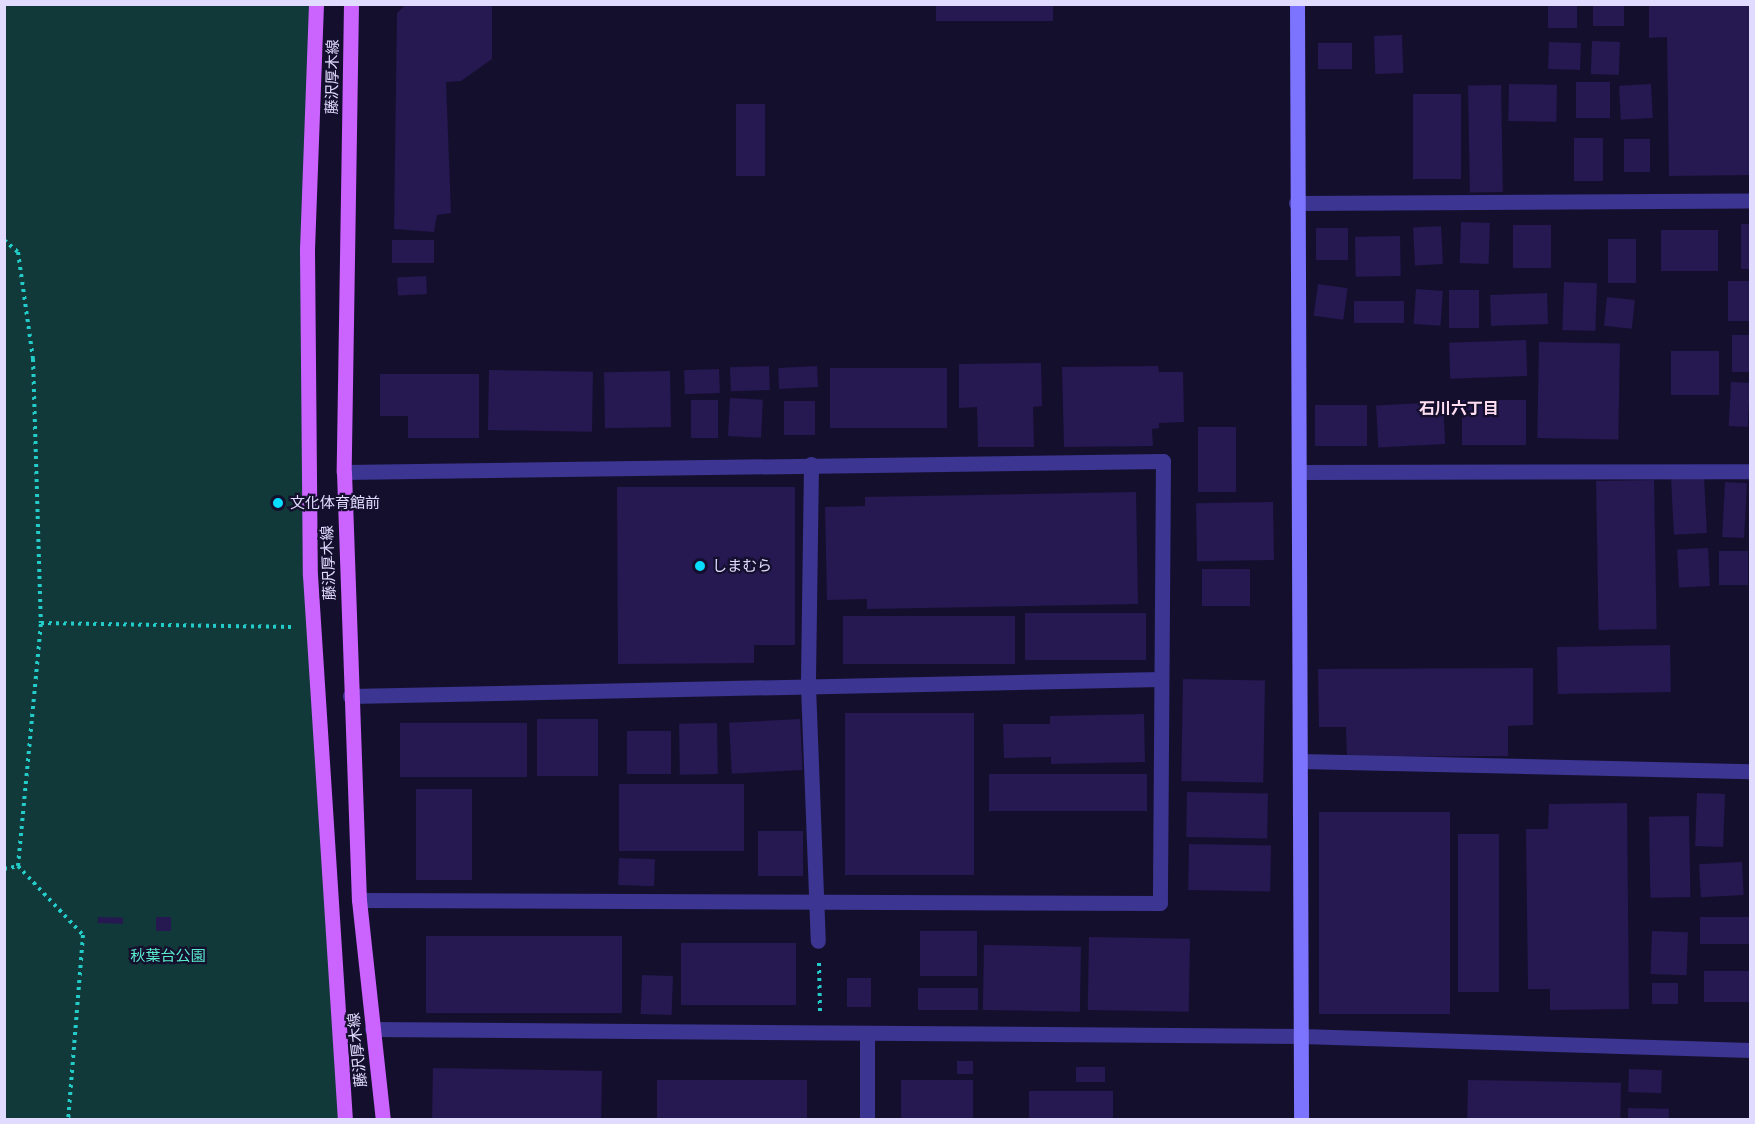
<!DOCTYPE html>
<meta charset="utf-8">
<style>
body{margin:0}
#map{position:relative;width:1755px;height:1124px;overflow:hidden;background:#150f2e;font-family:Mulish,"Noto Sans JP",sans-serif}
div>[style]{position:absolute}
.green>*{inset:0;background:#113939}
.building>*{inset:0;background:#261851;transform-origin:0 0}
.path>*{height:4px;margin-top:-2px;transform-origin:0;background:repeating-linear-gradient(90deg,#23ccc9 0 3px,transparent 0 7.5px)}
.street>*{height:15px;margin:-7.5px;padding:0 7.5px;transform-origin:7.5px;border-radius:7.5px;background:#3c3592}
.secondary>*{height:15px;margin:-7.5px;padding:0 7.5px;transform-origin:7.5px;border-radius:7.5px;background:#7c73ff}
.primary>*{height:15px;margin:-7.5px;padding:0 7.5px;transform-origin:7.5px;border-radius:7.5px;background:#cb63ff}
.dots>*{width:16px;height:16px;translate:-50% -50%;box-sizing:border-box;border:3px solid #150f2e;border-radius:50%}
span{translate:-50% -50%;white-space:nowrap;text-align:center;line-height:1.15;-webkit-text-stroke:4.5px #150f2e;paint-order:stroke}
.street-label{font-size:15px;color:#e1dcff}
.poi-label{font-size:15px;color:#e1dcff}
.left{translate:0 -50%;text-align:left}
.park-label{font-size:15px;color:#59edce}
.neighbourhood-label{font-size:16px;color:#ffdef2;font-weight:700}
.frame{position:absolute;inset:0;border:6px solid #e1dcff;pointer-events:none}
</style>
<div id="map">
<div class="green">
<i style="clip-path:polygon(5px 5px,316px 5px,309px 524px,345px 1119px,5px 1120px)"></i>
</div>
<div class="building">
<i style="clip-path:polygon(406px 4px,492px 6px,492px 59px,461px 81px,446px 82px,451px 213px,437px 215px,434px 232px,394px 229px,397px 13px)"></i>
<i style="left:936px;top:4px;width:117px;height:17px"></i>
<i style="left:1548px;top:4px;width:29px;height:24px"></i>
<i style="left:1593px;top:4px;width:31px;height:22px"></i>
<i style="clip-path:polygon(1649px 4px,1750px 5px,1750px 175px,1669px 176px,1667px 37px,1649px 38px)"></i>
<i style="left:1402px;top:35px;width:38px;height:28px;rotate:88deg"></i>
<i style="left:1592px;top:41px;width:28px;height:33px;rotate:2deg"></i>
<i style="left:1549px;top:42px;width:32px;height:27px;rotate:2deg"></i>
<i style="left:1318px;top:43px;width:34px;height:26px"></i>
<i style="left:1610px;top:82px;width:36px;height:34px;rotate:90deg"></i>
<i style="left:1509px;top:84px;width:48px;height:37px;rotate:1deg"></i>
<i style="left:1651px;top:84px;width:34px;height:32px;rotate:87deg"></i>
<i style="left:1501px;top:85px;width:107px;height:33px;rotate:89deg"></i>
<i style="left:1413px;top:94px;width:48px;height:85px"></i>
<i style="left:736px;top:104px;width:29px;height:72px"></i>
<i style="left:1574px;top:138px;width:29px;height:43px"></i>
<i style="left:1624px;top:139px;width:26px;height:33px"></i>
<i style="left:1461px;top:222px;width:29px;height:41px;rotate:2deg"></i>
<i style="left:1741px;top:224px;width:9px;height:45px"></i>
<i style="left:1513px;top:225px;width:38px;height:43px"></i>
<i style="left:1441px;top:226px;width:38px;height:28px;rotate:87deg"></i>
<i style="left:1316px;top:228px;width:32px;height:32px"></i>
<i style="left:1661px;top:230px;width:57px;height:41px"></i>
<i style="left:1400px;top:236px;width:40px;height:45px;rotate:89deg"></i>
<i style="left:1608px;top:239px;width:28px;height:44px"></i>
<i style="left:392px;top:240px;width:42px;height:23px"></i>
<i style="left:426px;top:276px;width:18px;height:29px;rotate:87deg"></i>
<i style="left:1750px;top:281px;width:40px;height:22px;rotate:90deg"></i>
<i style="left:1564px;top:282px;width:33px;height:48px;rotate:2deg"></i>
<i style="left:1318px;top:284px;width:30px;height:32px;rotate:8deg"></i>
<i style="left:1416px;top:289px;width:27px;height:35px;rotate:4deg"></i>
<i style="left:1449px;top:290px;width:30px;height:38px"></i>
<i style="left:1547px;top:293px;width:31px;height:57px;rotate:88deg"></i>
<i style="left:1607px;top:297px;width:28px;height:29px;rotate:6deg"></i>
<i style="left:1404px;top:301px;width:22px;height:50px;rotate:90deg"></i>
<i style="left:1732px;top:335px;width:18px;height:37px"></i>
<i style="left:1526px;top:340px;width:36px;height:77px;rotate:88deg"></i>
<i style="left:1539px;top:342px;width:81px;height:96px;rotate:1deg"></i>
<i style="left:1671px;top:351px;width:48px;height:44px"></i>
<i style="clip-path:polygon(1041px 363px,1042px 406px,1033px 407px,1034px 447px,978px 447px,977px 407px,959px 408px,959px 364px)"></i>
<i style="left:769px;top:366px;width:24px;height:39px;rotate:88deg"></i>
<i style="left:817px;top:366px;width:21px;height:39px;rotate:87deg"></i>
<i style="clip-path:polygon(1158px 366px,1159px 372px,1183px 372px,1184px 422px,1159px 423px,1159px 428px,1152px 429px,1153px 446px,1064px 447px,1062px 367px)"></i>
<i style="left:830px;top:368px;width:117px;height:60px"></i>
<i style="left:719px;top:369px;width:24px;height:35px;rotate:88deg"></i>
<i style="left:489px;top:370px;width:104px;height:60px;rotate:1deg"></i>
<i style="left:670px;top:371px;width:56px;height:66px;rotate:89deg"></i>
<i style="clip-path:polygon(380px 374px,479px 374px,479px 438px,408px 438px,408px 416px,380px 416px)"></i>
<i style="left:1731px;top:382px;width:19px;height:44px;rotate:3deg"></i>
<i style="left:730px;top:398px;width:33px;height:38px;rotate:3deg"></i>
<i style="left:691px;top:400px;width:27px;height:38px"></i>
<i style="left:1462px;top:400px;width:64px;height:45px"></i>
<i style="left:784px;top:401px;width:31px;height:34px"></i>
<i style="left:1443px;top:402px;width:42px;height:67px;rotate:87deg"></i>
<i style="left:1315px;top:405px;width:52px;height:41px"></i>
<i style="left:1198px;top:427px;width:38px;height:65px"></i>
<i style="left:1704px;top:477px;width:56px;height:33px;rotate:87deg"></i>
<i style="left:1654px;top:480px;width:149px;height:58px;rotate:89deg"></i>
<i style="left:1725px;top:482px;width:22px;height:55px;rotate:3deg"></i>
<i style="clip-path:polygon(617px 487px,795px 487px,795px 645px,754px 645px,754px 663px,618px 664px)"></i>
<i style="clip-path:polygon(1136px 492px,1138px 604px,867px 609px,867px 599px,827px 600px,825px 507px,865px 506px,865px 497px)"></i>
<i style="left:1273px;top:502px;width:58px;height:77px;rotate:89deg"></i>
<i style="left:1708px;top:548px;width:38px;height:31px;rotate:87deg"></i>
<i style="left:1719px;top:551px;width:29px;height:34px"></i>
<i style="left:1202px;top:569px;width:48px;height:37px"></i>
<i style="left:1146px;top:613px;width:47px;height:121px;rotate:90deg"></i>
<i style="left:1015px;top:616px;width:48px;height:172px;rotate:90deg"></i>
<i style="left:1670px;top:645px;width:47px;height:113px;rotate:89deg"></i>
<i style="clip-path:polygon(1533px 668px,1533px 725px,1508px 726px,1508px 756px,1347px 757px,1346px 727px,1319px 727px,1318px 669px)"></i>
<i style="left:1183px;top:679px;width:82px;height:102px;rotate:1deg"></i>
<i style="left:845px;top:713px;width:129px;height:162px"></i>
<i style="clip-path:polygon(1144px 714px,1145px 762px,1051px 764px,1051px 757px,1004px 758px,1003px 724px,1050px 724px,1050px 716px)"></i>
<i style="left:598px;top:719px;width:57px;height:61px;rotate:90deg"></i>
<i style="left:800px;top:719px;width:51px;height:71px;rotate:87deg"></i>
<i style="left:400px;top:723px;width:127px;height:54px"></i>
<i style="left:717px;top:723px;width:51px;height:38px;rotate:89deg"></i>
<i style="left:627px;top:731px;width:44px;height:43px"></i>
<i style="left:1147px;top:774px;width:37px;height:158px;rotate:90deg"></i>
<i style="left:619px;top:784px;width:125px;height:67px"></i>
<i style="left:416px;top:789px;width:56px;height:91px"></i>
<i style="left:1187px;top:792px;width:81px;height:45px;rotate:1deg"></i>
<i style="left:1697px;top:793px;width:28px;height:53px;rotate:2deg"></i>
<i style="clip-path:polygon(1627px 803px,1629px 1009px,1550px 1010px,1550px 989px,1528px 989px,1526px 829px,1548px 829px,1549px 804px)"></i>
<i style="left:1319px;top:812px;width:131px;height:202px"></i>
<i style="left:1689px;top:816px;width:81px;height:40px;rotate:89deg"></i>
<i style="left:758px;top:831px;width:45px;height:45px"></i>
<i style="left:1458px;top:834px;width:41px;height:158px"></i>
<i style="left:1189px;top:844px;width:82px;height:46px;rotate:1deg"></i>
<i style="left:619px;top:858px;width:36px;height:27px;rotate:2deg"></i>
<i style="left:1742px;top:862px;width:33px;height:43px;rotate:87deg"></i>
<i style="left:98px;top:917px;width:25px;height:6px;rotate:2deg"></i>
<i style="left:156px;top:917px;width:15px;height:14px"></i>
<i style="left:1750px;top:917px;width:27px;height:50px;rotate:90deg"></i>
<i style="left:977px;top:931px;width:45px;height:57px;rotate:90deg"></i>
<i style="left:1652px;top:931px;width:36px;height:43px;rotate:2deg"></i>
<i style="left:426px;top:936px;width:196px;height:77px"></i>
<i style="left:1089px;top:937px;width:101px;height:73px;rotate:1deg"></i>
<i style="left:681px;top:943px;width:115px;height:62px"></i>
<i style="left:984px;top:945px;width:97px;height:65px;rotate:1deg"></i>
<i style="left:1704px;top:971px;width:46px;height:31px"></i>
<i style="left:642px;top:975px;width:31px;height:39px;rotate:2deg"></i>
<i style="left:847px;top:978px;width:24px;height:29px"></i>
<i style="left:1678px;top:983px;width:21px;height:26px;rotate:90deg"></i>
<i style="left:918px;top:988px;width:60px;height:22px"></i>
<i style="left:957px;top:1061px;width:16px;height:13px"></i>
<i style="left:1076px;top:1067px;width:29px;height:15px"></i>
<i style="left:433px;top:1068px;width:169px;height:52px;rotate:1deg"></i>
<i style="left:1629px;top:1069px;width:33px;height:23px;rotate:2deg"></i>
<i style="left:657px;top:1080px;width:150px;height:40px"></i>
<i style="left:901px;top:1080px;width:72px;height:40px"></i>
<i style="left:1468px;top:1080px;width:153px;height:40px;rotate:1deg"></i>
<i style="left:1029px;top:1091px;width:84px;height:29px"></i>
<i style="left:1628px;top:1108px;width:41px;height:12px;rotate:1deg"></i>
</div>
<div class="path">
<i style="left:4px;top:240px;width:18px;rotate:41deg"></i>
<i style="left:18px;top:252px;width:108px;rotate:82deg"></i>
<i style="left:33px;top:359px;width:264px;rotate:88.3deg"></i>
<i style="left:18px;top:866px;width:95px;rotate:46.7deg"></i>
<i style="left:83px;top:935px;width:186px;rotate:94.6deg"></i>
<i style="left:4px;top:869px;width:14px;rotate:-12deg"></i>
<i style="left:18px;top:866px;width:244px;rotate:-84.6deg"></i>
<i style="left:41px;top:623px;width:251px;rotate:0.9deg"></i>
<i style="left:819px;top:963px;width:49px;rotate:88.8deg"></i>
</div>
<div class="street">
<i style="left:1296px;top:203px;width:454px;rotate:-0.3deg"></i>
<i style="left:811px;top:464px;width:222px;rotate:90.8deg"></i>
<i style="left:808px;top:686px;width:255px;rotate:87.8deg"></i>
<i style="left:344px;top:472px;width:819px;rotate:-0.77deg"></i>
<i style="left:1163px;top:461px;width:442px;rotate:90.4deg"></i>
<i style="left:1160px;top:903px;width:801px;rotate:-179.79deg"></i>
<i style="left:1300px;top:472px;width:450px;rotate:-0.1deg"></i>
<i style="left:350px;top:696px;width:811px;rotate:-1.2deg"></i>
<i style="left:1300px;top:761px;width:450px;rotate:1.3deg"></i>
<i style="left:372px;top:1029px;width:929px;rotate:0.43deg"></i>
<i style="left:1301px;top:1036px;width:449px;rotate:1.8deg"></i>
<i style="left:867px;top:1033px;width:87px;rotate:90deg"></i>
</div>
<div class="secondary">
<i style="left:1297px;top:4px;width:1116px;rotate:89.79deg"></i>
</div>
<div class="primary">
<i style="left:316px;top:4px;width:245px;rotate:92.1deg"></i>
<i style="left:307px;top:249px;width:326px;rotate:89.5deg"></i>
<i style="left:310px;top:575px;width:546px;rotate:86.33deg"></i>
<i style="left:351px;top:4px;width:468px;rotate:90.9deg"></i>
<i style="left:344px;top:472px;width:428px;rotate:88deg"></i>
<i style="left:359px;top:900px;width:221px;rotate:83.8deg"></i>
</div>
<div class="dots">
<i style="left:278px;top:503px;background:#08dcff"></i>
<i style="left:700px;top:566px;background:#08dcff"></i>
</div>
<div class="street-label">
<span style="left:332px;top:77px;rotate:-89deg">藤沢厚木線</span>
<span style="left:328px;top:563px;rotate:-92deg">藤沢厚木線</span>
<span style="left:357px;top:1050px;rotate:-96deg">藤沢厚木線</span>
</div>
<div class="poi-label">
<span class="left" style="left:290px;top:503px">文化体育館前</span>
<span class="left" style="left:712px;top:566px">しまむら</span>
</div>
<div class="park-label">
<span style="left:168px;top:956px">秋葉台公園</span>
</div>
<div class="neighbourhood-label">
<span style="left:1459px;top:408px">石川六丁目</span>
</div>
<div class="frame"></div>
</div>
